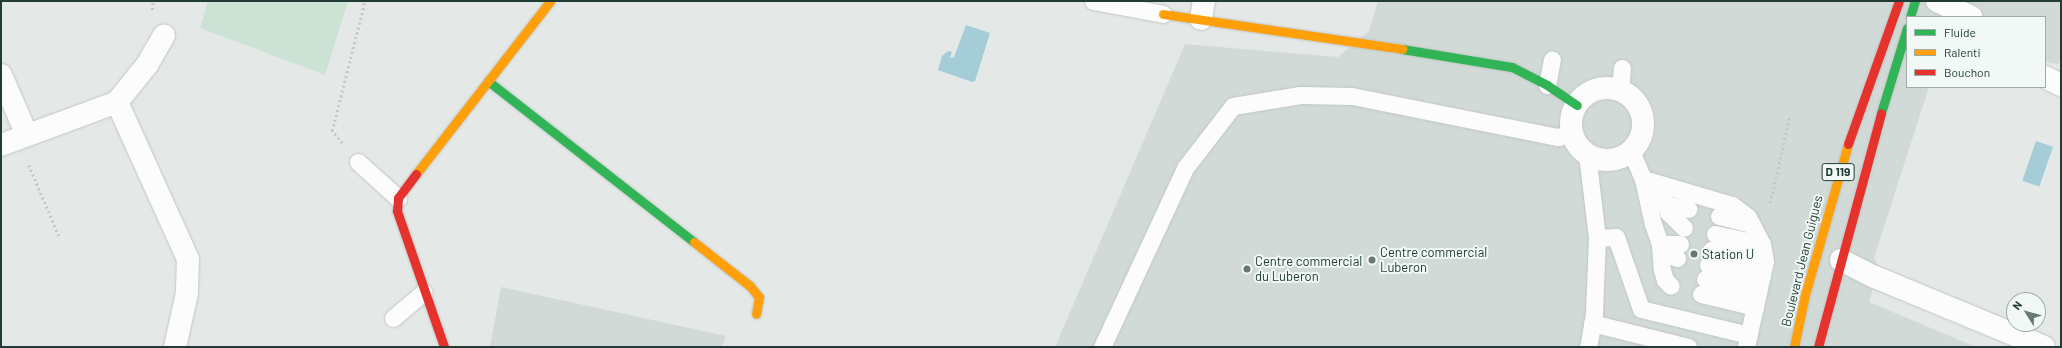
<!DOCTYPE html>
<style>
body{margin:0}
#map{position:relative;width:2062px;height:348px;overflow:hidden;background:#e4e9e7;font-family:Barlow,sans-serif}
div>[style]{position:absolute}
.built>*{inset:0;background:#d1dad7}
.green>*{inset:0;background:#cce2d5}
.water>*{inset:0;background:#a4cdd8;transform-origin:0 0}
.path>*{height:2.5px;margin-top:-1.25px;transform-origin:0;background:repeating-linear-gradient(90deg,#c1c9c7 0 2px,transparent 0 5px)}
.roads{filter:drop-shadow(0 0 1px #c1c6c4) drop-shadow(0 0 1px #c1c6c4)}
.lane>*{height:17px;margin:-8.5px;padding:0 8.5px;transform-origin:8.5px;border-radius:8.5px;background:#fbfcfb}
.street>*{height:22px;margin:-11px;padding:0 11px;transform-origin:11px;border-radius:11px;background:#fbfcfb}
.street>.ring{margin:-11px;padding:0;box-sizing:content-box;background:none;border:22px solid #fbfcfb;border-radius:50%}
.fast>*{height:9px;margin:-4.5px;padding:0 4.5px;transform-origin:4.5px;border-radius:4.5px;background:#30b455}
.slow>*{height:9px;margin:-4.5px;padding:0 4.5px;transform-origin:4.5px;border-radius:4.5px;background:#ff9f0a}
.jam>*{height:9px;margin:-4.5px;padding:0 4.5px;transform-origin:4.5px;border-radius:4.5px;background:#e5322d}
.dots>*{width:11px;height:11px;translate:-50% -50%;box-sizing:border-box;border:2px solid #f1f8f5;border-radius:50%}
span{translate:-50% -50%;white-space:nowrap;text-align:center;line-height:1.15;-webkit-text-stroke:4px #f1f8f5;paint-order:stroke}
.shield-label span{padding:1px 3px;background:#f1f8f5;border:1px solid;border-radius:3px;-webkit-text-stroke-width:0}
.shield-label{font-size:12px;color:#213c37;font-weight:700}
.poi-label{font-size:13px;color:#213c37}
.left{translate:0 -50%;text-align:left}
.street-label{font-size:13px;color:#213c37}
.frame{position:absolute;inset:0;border:2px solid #213c37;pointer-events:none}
.legend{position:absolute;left:1906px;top:16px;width:140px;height:72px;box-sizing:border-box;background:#f1f8f5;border:1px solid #9eada9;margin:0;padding:5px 7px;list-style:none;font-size:12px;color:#213c37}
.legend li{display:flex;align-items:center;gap:8px;height:20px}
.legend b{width:20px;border:1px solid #9eada9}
.north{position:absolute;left:2006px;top:292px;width:40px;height:40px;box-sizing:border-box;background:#f1f8f5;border:1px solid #9eada9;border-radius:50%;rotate:307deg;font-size:11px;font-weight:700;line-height:16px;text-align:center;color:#213c37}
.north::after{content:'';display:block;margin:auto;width:14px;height:18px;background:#657975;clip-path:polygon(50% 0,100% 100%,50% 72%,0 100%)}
</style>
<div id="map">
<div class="built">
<i style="clip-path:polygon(1378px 1px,2061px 1px,2061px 59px,2058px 64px,2045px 62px,2045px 17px,1907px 17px,1907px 87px,1929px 87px,1874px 258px,1879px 267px,1869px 302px,1976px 347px,1055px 347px,1185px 44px,1338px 57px,1369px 31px)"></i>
<i style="clip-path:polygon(501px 287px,726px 336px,722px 347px,490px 347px)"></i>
</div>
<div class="green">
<i style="clip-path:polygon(208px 1px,348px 1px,325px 75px,200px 28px)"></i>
</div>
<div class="water">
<i style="clip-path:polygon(966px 25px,990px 33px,975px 81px,972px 82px,938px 70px,942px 56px,948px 51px,952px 52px,950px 58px,954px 57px)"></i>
<i style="left:2036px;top:141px;width:18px;height:42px;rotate:19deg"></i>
</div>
<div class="path">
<i style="left:152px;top:10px;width:9px;rotate:-84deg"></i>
<i style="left:342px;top:143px;width:16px;rotate:-130deg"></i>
<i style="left:332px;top:131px;width:134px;rotate:-75.8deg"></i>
<i style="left:29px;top:165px;width:77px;rotate:67.1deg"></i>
<i style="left:1770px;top:203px;width:90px;rotate:-77.2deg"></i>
</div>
<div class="roads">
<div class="lane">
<i style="left:1093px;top:1px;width:71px;rotate:10.5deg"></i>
<i style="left:1547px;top:85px;width:26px;rotate:-79deg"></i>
<i style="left:1620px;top:90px;width:22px;rotate:-85deg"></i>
<i style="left:1631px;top:151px;width:30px;rotate:67deg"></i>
<i style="left:1643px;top:179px;width:93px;rotate:16.3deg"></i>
<i style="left:1732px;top:205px;width:20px;rotate:37deg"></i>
<i style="left:1748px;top:217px;width:30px;rotate:63deg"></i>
<i style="left:1762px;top:244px;width:17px;rotate:80deg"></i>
<i style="left:1765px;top:261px;width:88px;rotate:102.5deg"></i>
<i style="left:1587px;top:154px;width:85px;rotate:83.2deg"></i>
<i style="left:1597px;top:238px;width:76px;rotate:92.3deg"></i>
<i style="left:1594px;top:314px;width:34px;rotate:100deg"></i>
<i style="left:358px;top:162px;width:54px;rotate:42deg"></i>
<i style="left:1643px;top:179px;width:46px;rotate:77.5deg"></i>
<i style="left:1653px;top:224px;width:21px;rotate:71deg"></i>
<i style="left:1660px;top:244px;width:13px;rotate:51deg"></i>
<i style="left:1668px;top:254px;width:10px;rotate:24deg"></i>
<i style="left:1656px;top:183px;width:33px;rotate:67deg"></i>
<i style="left:1669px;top:213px;width:21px;rotate:45deg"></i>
<i style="left:1665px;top:204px;width:24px;rotate:12deg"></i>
<i style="left:1719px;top:216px;width:33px;rotate:14deg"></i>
<i style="left:1715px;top:234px;width:48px;rotate:12deg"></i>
<i style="left:1597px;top:238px;width:19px;rotate:-3deg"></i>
<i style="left:1616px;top:237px;width:76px;rotate:70.9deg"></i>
<i style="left:1641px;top:309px;width:111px;rotate:13.5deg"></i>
<i style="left:1660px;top:244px;width:26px;rotate:86deg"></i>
<i style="left:1662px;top:270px;width:10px;rotate:73deg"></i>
<i style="left:1665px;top:280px;width:8px;rotate:45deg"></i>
<i style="left:1660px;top:244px;width:20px"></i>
<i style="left:1711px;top:250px;width:55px;rotate:11.5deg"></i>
<i style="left:1708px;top:265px;width:55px;rotate:12.5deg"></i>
<i style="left:1705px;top:279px;width:55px;rotate:13.8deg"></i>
<i style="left:1701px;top:294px;width:56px;rotate:13.5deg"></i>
<i style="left:393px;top:318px;width:40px;rotate:-40deg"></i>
<i style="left:1592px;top:323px;width:99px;rotate:14deg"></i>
<i style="left:1102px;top:347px;width:197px;rotate:-65.1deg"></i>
<i style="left:1185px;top:168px;width:78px;rotate:-52.3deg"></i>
<i style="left:1233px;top:106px;width:68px;rotate:-9.3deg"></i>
<i style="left:1300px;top:95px;width:52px;rotate:1.1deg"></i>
<i style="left:1352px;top:96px;width:210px;rotate:11.3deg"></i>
<i style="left:1558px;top:137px;width:15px;rotate:-16deg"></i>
</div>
<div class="street">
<i style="left:1937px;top:1px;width:38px;rotate:25deg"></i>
<i style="left:1201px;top:19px;width:18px;rotate:-81deg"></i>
<i style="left:1px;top:75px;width:65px;rotate:66.6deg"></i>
<i style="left:2045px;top:77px;width:18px;rotate:27deg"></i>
<i class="ring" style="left:1571px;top:88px;width:50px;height:50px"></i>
<i style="left:117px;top:102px;width:172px;rotate:65.7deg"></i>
<i style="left:188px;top:259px;width:34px;rotate:92deg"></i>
<i style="left:187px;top:293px;width:55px;rotate:102.5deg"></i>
<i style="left:1px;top:145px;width:124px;rotate:-20.3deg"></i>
<i style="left:117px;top:102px;width:48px;rotate:-51deg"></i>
<i style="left:147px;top:65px;width:34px;rotate:-60deg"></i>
<i style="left:1841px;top:260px;width:38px;rotate:27deg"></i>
<i style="left:1875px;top:277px;width:183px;rotate:22.5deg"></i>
</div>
<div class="fast">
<i style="left:1910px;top:17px;width:17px;rotate:-73deg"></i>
<i style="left:1402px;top:49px;width:111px;rotate:9.3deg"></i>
<i style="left:1512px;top:67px;width:39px;rotate:27deg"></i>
<i style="left:1547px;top:85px;width:36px;rotate:34deg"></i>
<i style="left:488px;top:81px;width:261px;rotate:38deg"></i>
<i style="left:1881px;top:113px;width:89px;rotate:-73deg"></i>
</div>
<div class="slow">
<i style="left:1163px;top:14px;width:242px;rotate:8.3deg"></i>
<i style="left:416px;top:174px;width:219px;rotate:-52.2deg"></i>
<i style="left:694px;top:242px;width:71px;rotate:38.2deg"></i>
<i style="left:750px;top:286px;width:14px;rotate:51deg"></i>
<i style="left:759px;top:297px;width:17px;rotate:100deg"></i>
<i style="left:1794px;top:347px;width:53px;rotate:-78.1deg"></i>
<i style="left:1805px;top:295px;width:157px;rotate:-74.1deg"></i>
</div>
<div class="jam">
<i style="left:1848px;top:144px;width:152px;rotate:-70.4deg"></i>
<i style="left:416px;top:174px;width:30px;rotate:127deg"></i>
<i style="left:398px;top:198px;width:13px;rotate:94deg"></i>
<i style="left:397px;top:211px;width:144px;rotate:70.9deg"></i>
<i style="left:1818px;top:347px;width:242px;rotate:-74.9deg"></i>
</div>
</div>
<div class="dots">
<i style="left:1694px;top:254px;background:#657975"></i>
<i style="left:1372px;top:260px;background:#657975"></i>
<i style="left:1247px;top:269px;background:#657975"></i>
</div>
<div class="shield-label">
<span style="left:1838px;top:172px">D 119</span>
</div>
<div class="poi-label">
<span class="left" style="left:1380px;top:260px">Centre commercial<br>Luberon</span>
<span class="left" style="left:1702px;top:254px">Station U</span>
<span class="left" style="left:1255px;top:269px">Centre commercial<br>du Luberon</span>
</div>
<div class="street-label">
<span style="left:1802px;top:261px;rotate:-76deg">Boulevard Jean Guigues</span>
</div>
<div class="frame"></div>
<ul class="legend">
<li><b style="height:5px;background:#30b455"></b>Fluide</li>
<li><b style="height:5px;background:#ff9f0a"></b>Ralenti</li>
<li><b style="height:5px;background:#e5322d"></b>Bouchon</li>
</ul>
<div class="north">N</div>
</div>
